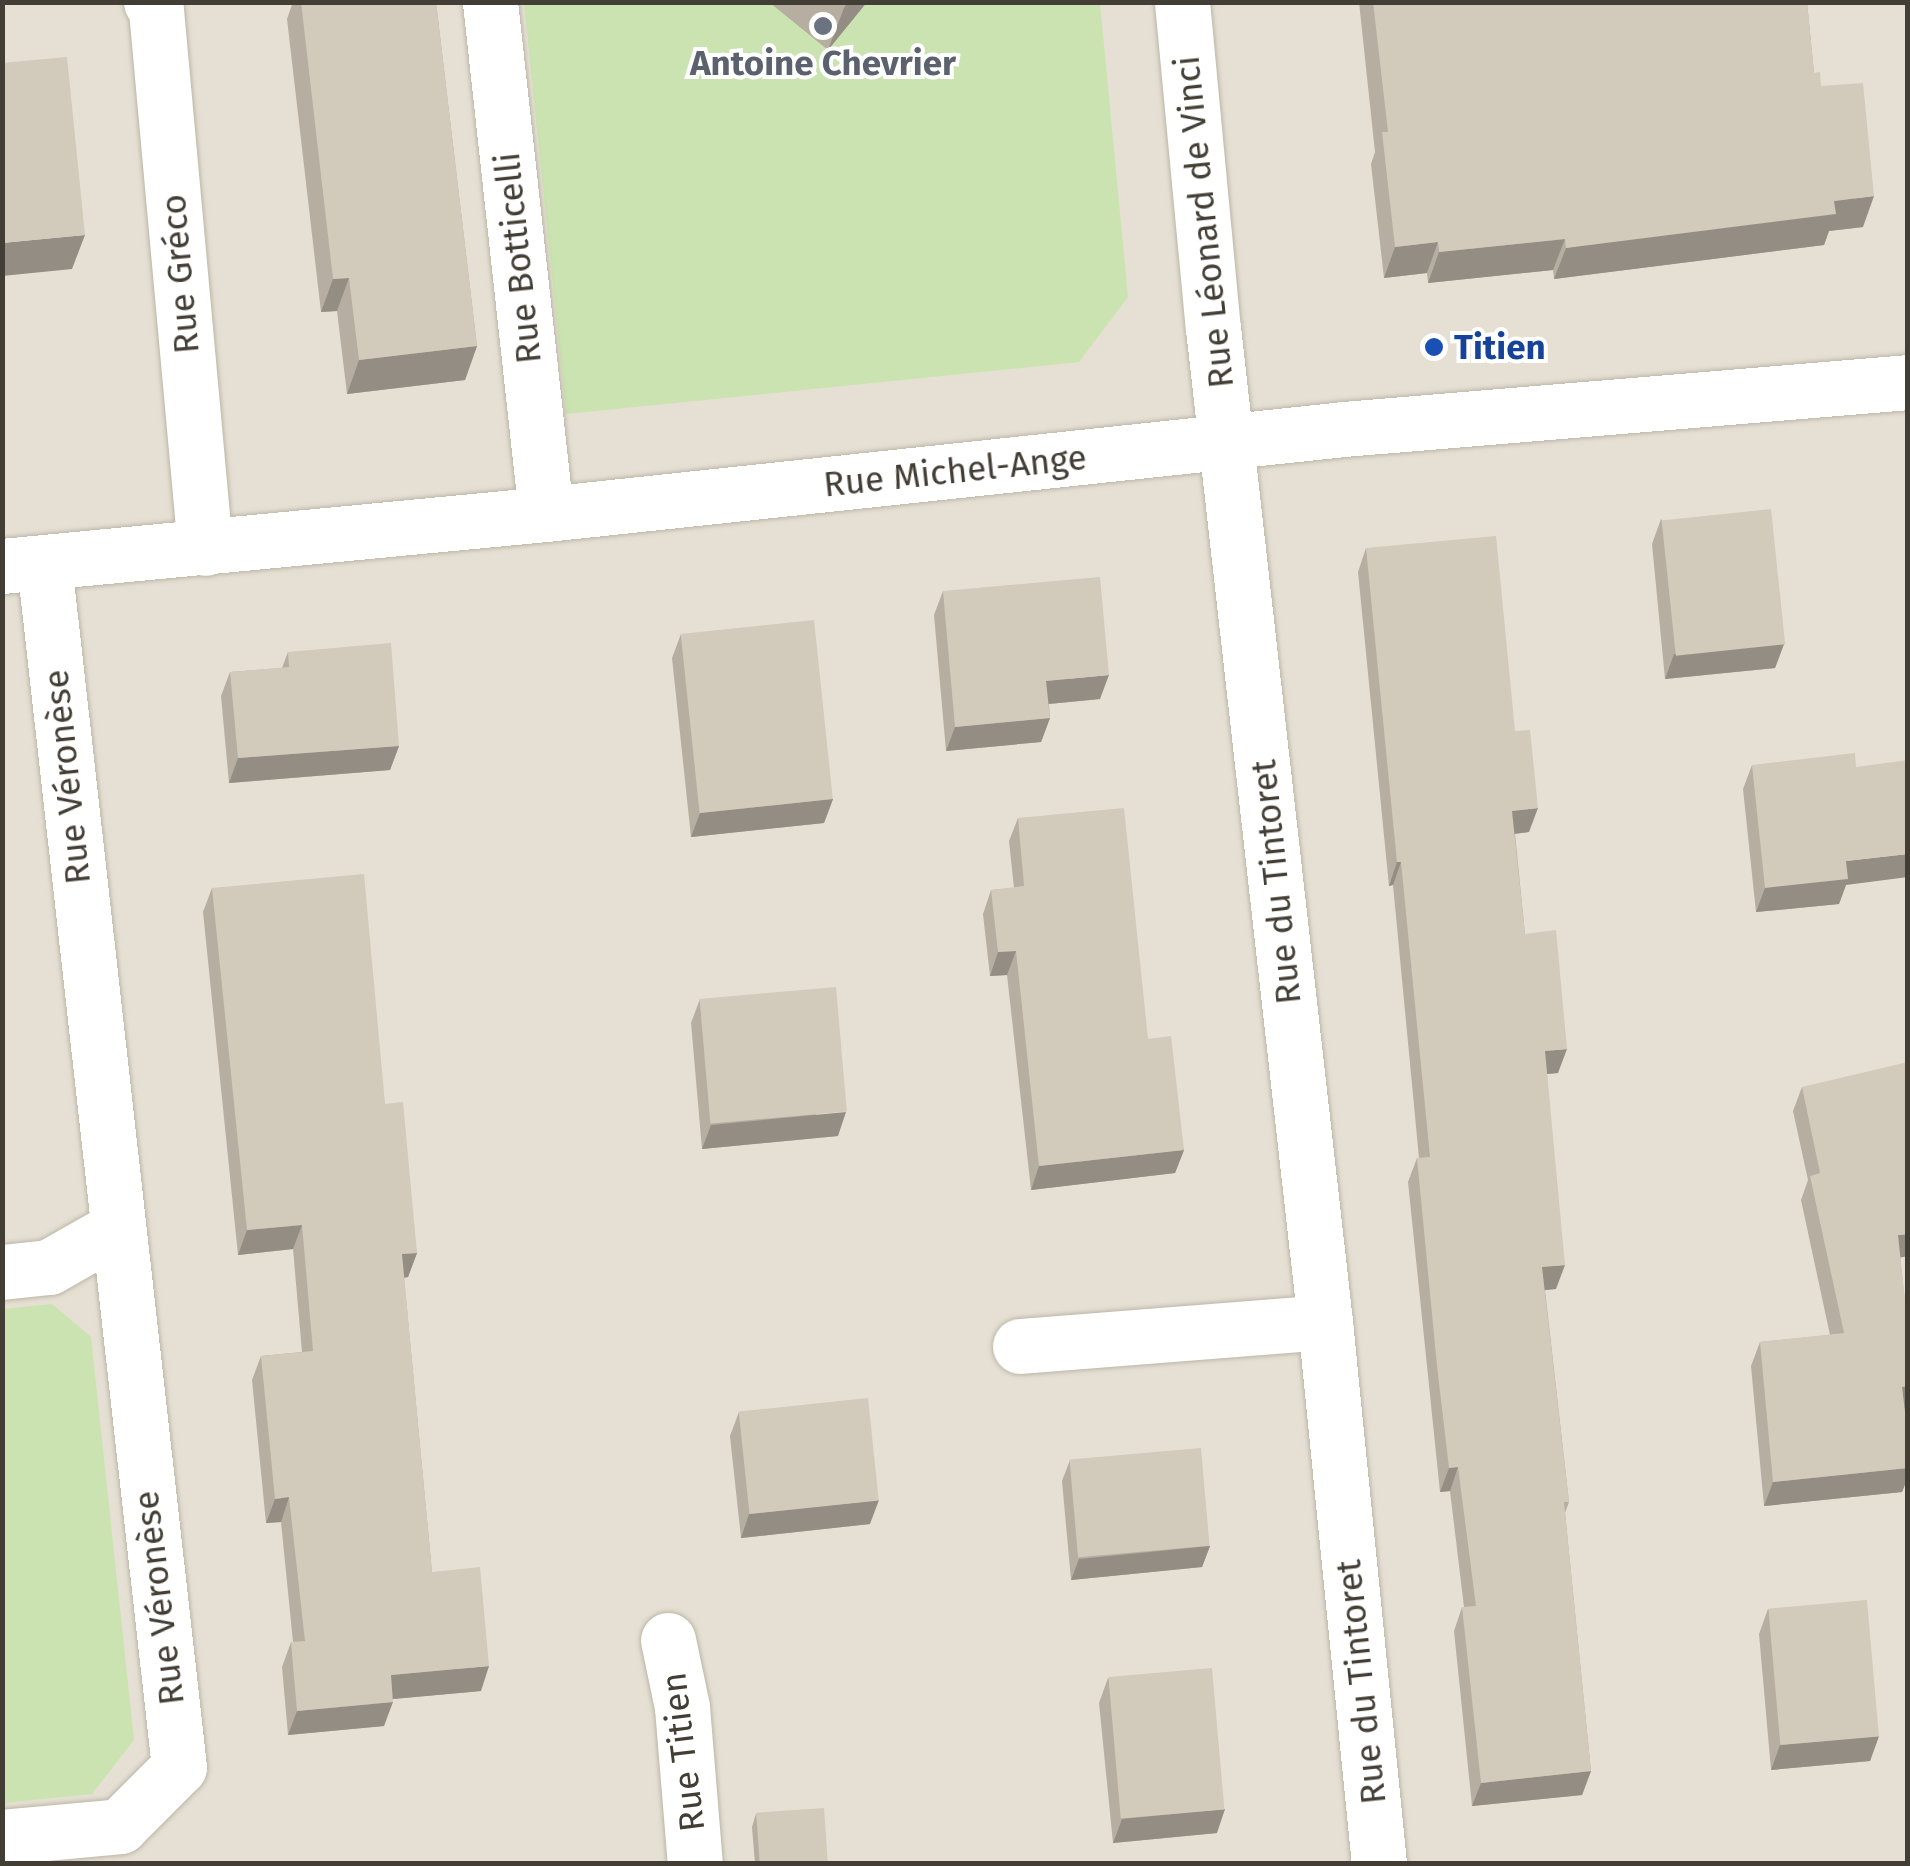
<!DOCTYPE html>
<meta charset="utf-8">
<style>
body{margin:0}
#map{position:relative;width:1910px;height:1866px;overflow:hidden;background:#f1eee5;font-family:"Fira Sans",sans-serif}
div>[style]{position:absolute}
.residential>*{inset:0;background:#e5e0d3;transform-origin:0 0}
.green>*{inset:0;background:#cae3b0}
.roads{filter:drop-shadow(0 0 2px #bcb6a8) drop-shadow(0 0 2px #bcb6a8)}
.street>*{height:55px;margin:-27.5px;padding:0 27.5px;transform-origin:27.5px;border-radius:27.5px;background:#fff}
.wall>*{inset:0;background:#b5aea1}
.shaded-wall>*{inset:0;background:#938d83}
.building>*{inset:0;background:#d2cabb;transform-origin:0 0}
.dots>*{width:28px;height:28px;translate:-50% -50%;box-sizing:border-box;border:5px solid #fff;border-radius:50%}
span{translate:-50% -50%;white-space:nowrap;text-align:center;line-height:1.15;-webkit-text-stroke:8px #fff;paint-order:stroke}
.worship-label{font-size:35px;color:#5b616d;font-weight:700}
.street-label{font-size:35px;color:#433e35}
.transit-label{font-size:35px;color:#164399;font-weight:700}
.left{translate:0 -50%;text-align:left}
.frame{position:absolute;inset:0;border:5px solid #433e35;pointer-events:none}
</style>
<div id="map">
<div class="residential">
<i style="left:3px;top:3px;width:1904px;height:1861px"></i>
</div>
<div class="green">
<i style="clip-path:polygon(524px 3px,1100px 3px,1128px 297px,1079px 362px,566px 414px)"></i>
<i style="clip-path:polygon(52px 1304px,91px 1337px,134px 1740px,92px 1794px,3px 1803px,3px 1309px)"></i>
</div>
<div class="roads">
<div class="street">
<i style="left:151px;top:2px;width:9px;rotate:58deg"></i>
<i style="left:156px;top:10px;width:540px;rotate:84.8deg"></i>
<i style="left:490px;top:2px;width:515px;rotate:83.76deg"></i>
<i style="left:1182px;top:2px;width:327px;rotate:84.6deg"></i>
<i style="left:1213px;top:328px;width:1000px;rotate:83.57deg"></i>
<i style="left:1325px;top:1322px;width:545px;rotate:84.31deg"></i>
<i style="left:2px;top:566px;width:546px;rotate:-5.46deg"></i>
<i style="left:546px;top:514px;width:803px;rotate:-6.08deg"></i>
<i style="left:1344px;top:429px;width:566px;rotate:-4.76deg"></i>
<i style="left:2px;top:1272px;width:47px;rotate:-6.1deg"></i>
<i style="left:49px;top:1267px;width:77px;rotate:-29.6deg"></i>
<i style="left:1020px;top:1346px;width:306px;rotate:-4.5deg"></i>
<i style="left:668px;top:1640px;width:68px;rotate:78.2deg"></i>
<i style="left:682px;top:1707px;width:158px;rotate:85.3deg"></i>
<i style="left:2px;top:1837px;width:119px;rotate:-5.3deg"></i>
<i style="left:120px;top:1826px;width:83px;rotate:-45deg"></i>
<i style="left:179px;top:1767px;width:1212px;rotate:-96.4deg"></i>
</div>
</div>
<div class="wall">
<i style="clip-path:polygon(293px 2px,436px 2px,477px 346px,465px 380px,347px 394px,337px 311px,321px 312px,287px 19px)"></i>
<i style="clip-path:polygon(769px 2px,867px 2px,828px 50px)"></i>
<i style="clip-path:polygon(1359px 2px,1807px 2px,1814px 73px,1821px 86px,1863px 227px,1829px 231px,1824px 245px,1554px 279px,1553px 270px,1428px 283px,1427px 273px,1384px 278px,1371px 164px,1375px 152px)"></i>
<i style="clip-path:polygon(1661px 519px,1784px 644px,1775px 668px,1665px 679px,1652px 544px)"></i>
<i style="clip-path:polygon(1366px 548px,1515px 731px,1529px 832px,1515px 834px,1525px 934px,1558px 1073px,1547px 1074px,1556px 1289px,1545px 1290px,1569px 1502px,1565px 1513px,1591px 1771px,1582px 1795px,1472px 1806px,1454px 1631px,1462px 1607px,1464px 1607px,1450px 1491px,1440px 1492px,1408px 1182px,1417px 1158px,1419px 1158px,1393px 885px,1389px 886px,1358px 572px)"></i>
<i style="clip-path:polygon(943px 591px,1100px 699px,1049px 704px,1050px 718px,1041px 742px,946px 751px,934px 615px)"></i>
<i style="clip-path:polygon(681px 634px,833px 799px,824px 823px,691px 837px,672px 658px)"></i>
<i style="clip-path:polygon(288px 652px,399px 746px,390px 770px,229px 783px,221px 696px,230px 672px,282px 668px)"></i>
<i style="clip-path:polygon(1752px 765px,1856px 767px,1846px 885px,1839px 904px,1756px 912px,1743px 789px)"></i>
<i style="clip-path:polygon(1018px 818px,1148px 1039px,1184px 1150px,1175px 1173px,1031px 1190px,1007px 975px,990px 976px,983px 914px,991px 890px,1014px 888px,1009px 841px)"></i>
<i style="clip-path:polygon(212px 888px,385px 1104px,417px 1253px,408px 1277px,404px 1278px,432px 1572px,481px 1691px,393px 1699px,384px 1726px,288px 1735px,282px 1667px,291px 1642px,293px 1642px,281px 1522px,266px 1523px,252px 1380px,261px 1356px,302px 1352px,293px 1249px,238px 1255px,203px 912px)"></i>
<i style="clip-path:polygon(700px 999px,838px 1136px,702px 1149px,691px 1023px)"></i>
<i style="clip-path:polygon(1802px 1087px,1900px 1258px,1908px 1328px,1908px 1401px,1905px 1409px,1908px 1437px,1908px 1477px,1902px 1492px,1764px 1506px,1751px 1366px,1760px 1342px,1830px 1335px,1801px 1200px,1808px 1180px,1793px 1111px)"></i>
<i style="clip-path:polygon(739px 1412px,870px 1524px,741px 1538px,730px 1436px)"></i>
<i style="clip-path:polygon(1070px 1460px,1210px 1546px,1202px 1567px,1071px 1580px,1062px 1481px)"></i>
<i style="clip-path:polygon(1768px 1609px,1879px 1736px,1870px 1761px,1771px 1770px,1759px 1634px)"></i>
<i style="clip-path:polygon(1108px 1678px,1217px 1833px,1113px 1843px,1099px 1703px)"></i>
<i style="clip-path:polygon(756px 1814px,828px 1864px,755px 1864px,752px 1827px)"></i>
</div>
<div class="shaded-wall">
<i style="clip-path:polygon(848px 2px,867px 2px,828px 50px,844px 8px)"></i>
<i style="clip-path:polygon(1874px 196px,1863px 227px,1829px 231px,1824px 245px,1554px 279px,1566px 248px,1834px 201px)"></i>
<i style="clip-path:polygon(85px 235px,72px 269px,2px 276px,2px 243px)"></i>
<i style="clip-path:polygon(1565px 239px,1553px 270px,1428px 283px,1439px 252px)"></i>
<i style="clip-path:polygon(1438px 242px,1427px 273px,1384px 278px,1395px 247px)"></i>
<i style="clip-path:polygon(349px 278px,337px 311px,321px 312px,333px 279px)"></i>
<i style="clip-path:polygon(477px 346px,465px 380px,347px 394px,359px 360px)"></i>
<i style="clip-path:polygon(1784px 644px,1775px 668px,1665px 679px,1674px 654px)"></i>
<i style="clip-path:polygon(1109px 675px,1100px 699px,1038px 705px,1046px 681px)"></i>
<i style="clip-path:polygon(1050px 718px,1041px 742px,946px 751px,955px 727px)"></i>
<i style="clip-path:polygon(399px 746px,390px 770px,229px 783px,238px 758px)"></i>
<i style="clip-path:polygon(833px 799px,824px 823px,691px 837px,700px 813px)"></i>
<i style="clip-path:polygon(1538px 808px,1529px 832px,1504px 835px,1512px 811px)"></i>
<i style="clip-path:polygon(1908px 854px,1908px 877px,1846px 885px,1839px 904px,1756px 912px,1765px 888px,1846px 861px)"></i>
<i style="clip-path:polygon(1397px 862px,1401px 862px,1393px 885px,1389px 886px)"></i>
<i style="clip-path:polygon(1016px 951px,1007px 975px,990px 976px,998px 952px)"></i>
<i style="clip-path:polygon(1567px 1049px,1558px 1073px,1536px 1075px,1545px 1051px)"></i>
<i style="clip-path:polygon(846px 1112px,838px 1136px,702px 1149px,711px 1125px)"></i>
<i style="clip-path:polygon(1184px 1150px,1175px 1173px,1031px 1190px,1039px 1166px)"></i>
<i style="clip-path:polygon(302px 1225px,293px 1249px,238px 1255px,247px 1230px)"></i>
<i style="clip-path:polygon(1908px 1234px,1908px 1256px,1889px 1260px,1898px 1235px)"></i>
<i style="clip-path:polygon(417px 1253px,408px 1277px,393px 1279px,402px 1254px)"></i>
<i style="clip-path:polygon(1565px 1265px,1556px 1289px,1534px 1291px,1542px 1267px)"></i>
<i style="clip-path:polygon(1908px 1386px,1908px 1401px,1904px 1410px,1902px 1387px)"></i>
<i style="clip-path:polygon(1458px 1467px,1450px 1491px,1440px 1492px,1449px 1468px)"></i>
<i style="clip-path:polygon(1908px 1468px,1908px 1477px,1902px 1492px,1764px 1506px,1773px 1482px)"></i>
<i style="clip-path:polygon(289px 1497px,281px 1522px,266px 1523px,275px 1499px)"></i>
<i style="clip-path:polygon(879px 1500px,870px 1524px,741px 1538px,749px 1514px)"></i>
<i style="clip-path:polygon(1210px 1546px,1202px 1567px,1071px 1580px,1079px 1559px)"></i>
<i style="clip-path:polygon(489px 1666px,481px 1691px,382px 1700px,391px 1675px)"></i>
<i style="clip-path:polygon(393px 1702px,384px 1726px,288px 1735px,297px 1711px)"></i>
<i style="clip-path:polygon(1879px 1736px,1870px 1761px,1771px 1770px,1780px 1745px)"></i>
<i style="clip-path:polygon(1591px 1771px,1582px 1795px,1472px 1806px,1481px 1783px)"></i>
<i style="clip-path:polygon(1225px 1809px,1217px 1833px,1113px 1843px,1122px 1819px)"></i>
</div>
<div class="building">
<i style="clip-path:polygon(301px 2px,436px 2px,477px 346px,359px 360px,349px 278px,333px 279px)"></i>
<i style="clip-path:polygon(1373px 2px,1807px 2px,1814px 73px,1820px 72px,1821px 86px,1863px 83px,1874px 196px,1834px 201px,1836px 214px,1566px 248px,1565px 239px,1439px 252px,1438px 242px,1395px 247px,1382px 132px,1388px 132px)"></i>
<i style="clip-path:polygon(67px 57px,85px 235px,2px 243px,2px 63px)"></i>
<i style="left:1771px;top:509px;width:136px;height:110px;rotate:84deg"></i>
<i style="clip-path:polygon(1496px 536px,1515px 731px,1530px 730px,1538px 808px,1512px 811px,1525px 934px,1556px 930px,1567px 1049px,1545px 1051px,1565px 1265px,1542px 1267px,1569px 1502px,1564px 1502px,1591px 1771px,1481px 1783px,1462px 1607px,1476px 1606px,1458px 1467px,1449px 1468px,1437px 1366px,1417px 1158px,1430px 1157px,1401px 862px,1397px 862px,1366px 548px)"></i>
<i style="clip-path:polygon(1100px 577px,1109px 675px,1046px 681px,1050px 718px,955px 727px,943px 591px)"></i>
<i style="left:814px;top:620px;width:180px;height:134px;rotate:84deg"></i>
<i style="clip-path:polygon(391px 643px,399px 746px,238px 758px,230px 672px,289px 667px,288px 652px)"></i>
<i style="clip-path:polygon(1855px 753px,1856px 767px,1908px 760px,1908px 854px,1846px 861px,1848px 879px,1765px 888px,1752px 765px)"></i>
<i style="clip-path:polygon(1124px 808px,1148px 1039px,1171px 1036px,1184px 1150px,1039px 1166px,1016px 951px,998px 952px,991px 890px,1024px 886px,1018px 818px)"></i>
<i style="clip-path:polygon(364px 874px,385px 1104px,403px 1102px,417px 1253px,402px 1254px,432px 1572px,480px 1567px,489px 1666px,391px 1675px,393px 1702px,297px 1711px,291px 1642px,305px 1641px,289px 1497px,275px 1499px,261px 1356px,313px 1351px,302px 1225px,247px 1230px,212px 888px)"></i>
<i style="left:836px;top:987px;width:125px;height:137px;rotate:85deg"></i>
<i style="clip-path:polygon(1908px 1062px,1908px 1234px,1898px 1235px,1908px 1328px,1908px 1386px,1902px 1387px,1908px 1437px,1908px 1468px,1773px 1482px,1760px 1342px,1844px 1333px,1810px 1176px,1820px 1173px,1802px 1087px)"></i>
<i style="left:868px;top:1398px;width:103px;height:130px;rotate:84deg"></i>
<i style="left:1201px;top:1448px;width:98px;height:132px;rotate:85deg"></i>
<i style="left:1867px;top:1600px;width:137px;height:99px;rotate:85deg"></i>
<i style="left:1212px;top:1668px;width:142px;height:104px;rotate:85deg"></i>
<i style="left:824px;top:1808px;width:56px;height:68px;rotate:86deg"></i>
</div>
<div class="dots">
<i style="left:823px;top:26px;background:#6b7280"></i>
<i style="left:1434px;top:347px;background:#1a4fb4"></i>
</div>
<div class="worship-label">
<span style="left:823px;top:63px">Antoine Chevrier</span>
</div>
<div class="street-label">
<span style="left:1204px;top:222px;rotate:-96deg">Rue Léonard de Vinci</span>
<span style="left:518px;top:258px;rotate:-96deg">Rue Botticelli</span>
<span style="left:180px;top:274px;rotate:-95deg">Rue Gréco</span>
<span style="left:955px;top:471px;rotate:-6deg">Rue Michel-Ange</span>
<span style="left:67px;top:777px;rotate:-96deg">Rue Véronèse</span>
<span style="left:1276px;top:882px;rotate:-96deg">Rue du Tintoret</span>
<span style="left:159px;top:1598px;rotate:-97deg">Rue Véronèse</span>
<span style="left:1361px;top:1682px;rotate:-96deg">Rue du Tintoret</span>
<span style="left:683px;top:1752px;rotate:-97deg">Rue Titien</span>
</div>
<div class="transit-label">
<span class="left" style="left:1454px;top:347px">Titien</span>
</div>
<div class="frame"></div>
</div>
